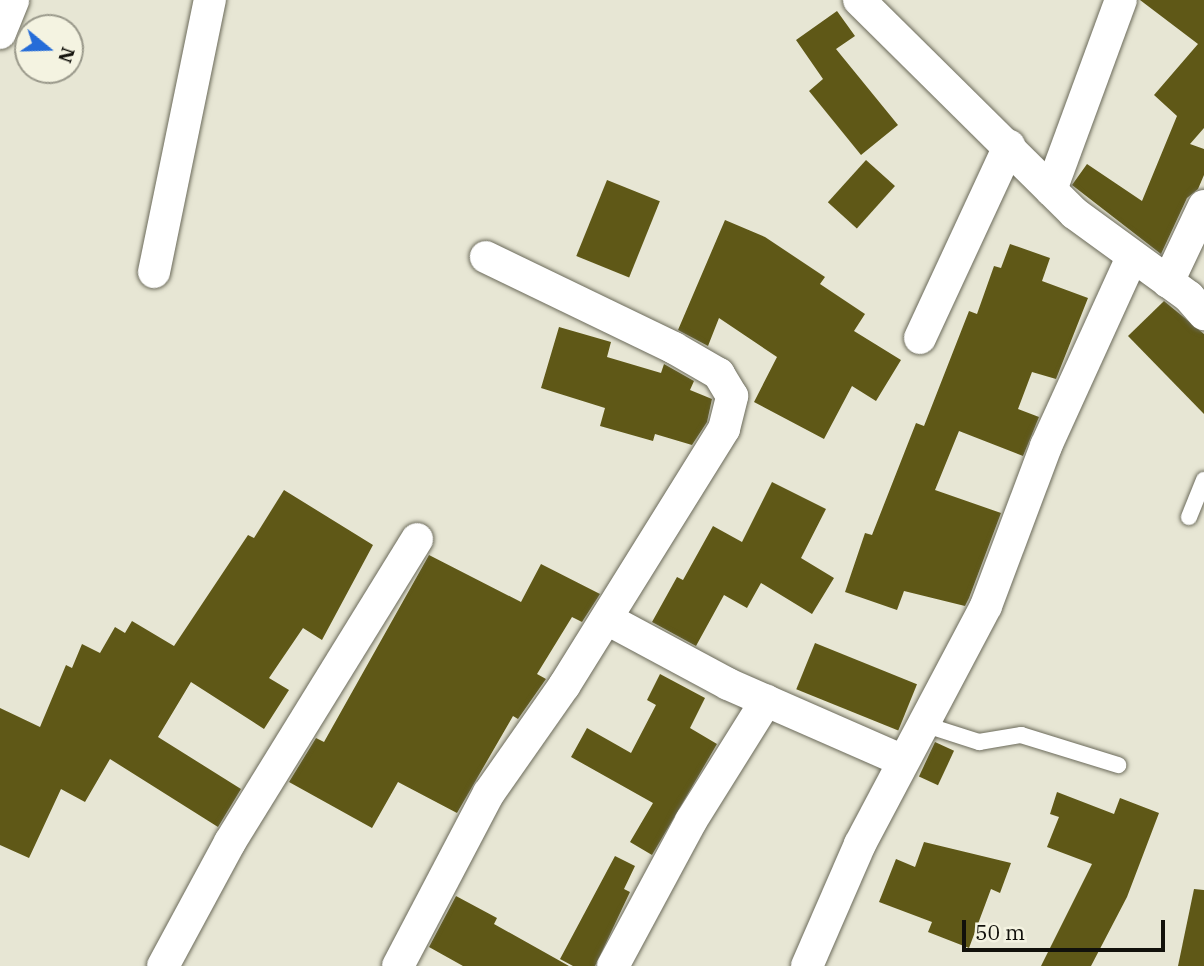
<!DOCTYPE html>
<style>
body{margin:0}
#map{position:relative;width:1204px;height:966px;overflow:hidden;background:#e7e6d4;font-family:"IBM Plex Serif",serif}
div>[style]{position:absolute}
.building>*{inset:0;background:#5f5817;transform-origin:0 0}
.roads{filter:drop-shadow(0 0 2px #6b6a5a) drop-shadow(0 0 2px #6b6a5a)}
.lane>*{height:16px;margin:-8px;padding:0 8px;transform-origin:8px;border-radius:8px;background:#fff}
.street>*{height:32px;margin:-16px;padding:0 16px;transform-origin:16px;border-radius:16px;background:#fff}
span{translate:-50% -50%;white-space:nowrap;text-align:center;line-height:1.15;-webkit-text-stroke:7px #f4f3e1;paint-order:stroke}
.north{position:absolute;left:14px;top:14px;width:70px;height:70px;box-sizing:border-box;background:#f4f3e1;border:2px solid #9a998b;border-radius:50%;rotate:109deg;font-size:19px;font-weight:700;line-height:28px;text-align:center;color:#12110b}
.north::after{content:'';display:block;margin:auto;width:24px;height:32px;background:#256cd8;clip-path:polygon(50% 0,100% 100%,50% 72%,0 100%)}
.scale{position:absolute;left:962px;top:920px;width:203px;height:32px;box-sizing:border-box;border:4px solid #12110b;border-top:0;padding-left:9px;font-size:21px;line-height:24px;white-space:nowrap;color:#12110b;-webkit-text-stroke:5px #f4f3e1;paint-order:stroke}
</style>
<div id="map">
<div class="building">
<i style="clip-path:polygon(1140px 0,1204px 0,1204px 128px,1190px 144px,1204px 149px,1204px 175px,1198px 189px,1187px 198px,1161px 254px,1072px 185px,1087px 164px,1142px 201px,1177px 116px,1154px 95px,1198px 44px)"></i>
<i style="clip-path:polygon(837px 11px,855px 36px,836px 49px,898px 125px,861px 155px,809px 91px,823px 79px,796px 40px)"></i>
<i style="left:866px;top:160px;width:39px;height:57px;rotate:42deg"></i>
<i style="left:607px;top:180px;width:57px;height:82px;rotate:22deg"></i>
<i style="clip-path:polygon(725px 220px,765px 237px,825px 277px,820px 284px,865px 314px,854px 331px,901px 360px,876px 401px,852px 386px,824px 439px,754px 402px,777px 357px,719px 318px,708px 346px,678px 330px)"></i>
<i style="clip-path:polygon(1010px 244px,1050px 258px,1042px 281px,1088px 298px,1056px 379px,1032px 372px,1018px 409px,1039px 417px,1023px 456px,959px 431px,935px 490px,1001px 513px,969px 598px,965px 606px,904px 591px,897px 610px,845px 592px,865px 533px,872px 535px,916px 423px,924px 426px,969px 311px,977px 314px,994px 266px,1001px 268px)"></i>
<i style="clip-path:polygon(1164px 301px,1204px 334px,1204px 414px,1128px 336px)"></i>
<i style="clip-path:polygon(559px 327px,611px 342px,607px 357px,661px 373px,664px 364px,694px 381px,690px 390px,712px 399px,707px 422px,692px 445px,655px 434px,653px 441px,600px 426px,605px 408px,541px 388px)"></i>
<i style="clip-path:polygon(772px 482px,826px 509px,801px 558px,834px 578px,812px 614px,761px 583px,747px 608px,724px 595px,696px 646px,652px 622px,677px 577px,683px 580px,713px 526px,742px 542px)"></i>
<i style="clip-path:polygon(284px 490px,373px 545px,322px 640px,303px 628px,269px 678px,289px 690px,264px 729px,191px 682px,158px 737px,241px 789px,218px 827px,110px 759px,85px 802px,61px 789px,29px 858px,0 845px,0 708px,40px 727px,66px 665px,72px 668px,82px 644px,100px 653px,115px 627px,125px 633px,132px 621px,174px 646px,248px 535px,254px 538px)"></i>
<i style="clip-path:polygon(429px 555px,521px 602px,541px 564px,600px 594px,582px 622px,572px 617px,537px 674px,546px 679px,518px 719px,513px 716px,457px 813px,398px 782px,372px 828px,289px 782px,316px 738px,324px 742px)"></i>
<i style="left:815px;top:643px;width:110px;height:50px;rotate:22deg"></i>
<i style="clip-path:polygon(660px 674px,705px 698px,690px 728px,717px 744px,652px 855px,630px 842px,653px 803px,571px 757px,587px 728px,631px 753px,656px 705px,647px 700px)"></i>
<i style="left:935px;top:742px;width:21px;height:38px;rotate:25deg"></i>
<i style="clip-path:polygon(1057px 792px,1114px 814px,1120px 798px,1159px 813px,1127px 897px,1091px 966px,1041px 966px,1092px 864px,1047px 847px,1059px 817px,1050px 814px)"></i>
<i style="clip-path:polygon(924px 842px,1011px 863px,1000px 893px,991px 889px,969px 948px,928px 932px,932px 922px,879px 902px,896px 859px,915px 867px)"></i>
<i style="clip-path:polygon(615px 856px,635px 866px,624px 889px,630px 892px,595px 966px,573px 966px,560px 959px)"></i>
<i style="clip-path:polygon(1194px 889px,1204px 890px,1204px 966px,1178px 966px)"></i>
<i style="clip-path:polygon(456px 896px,497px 918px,494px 924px,569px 966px,463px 966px,429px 947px)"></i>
</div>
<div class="roads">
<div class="lane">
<i style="left:1189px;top:517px;width:40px;rotate:-68deg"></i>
<i style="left:926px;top:725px;width:56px;rotate:17.8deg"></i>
<i style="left:979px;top:742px;width:43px;rotate:-9.5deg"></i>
<i style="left:1021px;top:735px;width:102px;rotate:17.2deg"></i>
</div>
<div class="street">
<i style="left:859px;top:0;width:303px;rotate:44.7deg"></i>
<i style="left:1074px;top:213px;width:142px;rotate:36.1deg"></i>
<i style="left:1189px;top:297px;width:23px;rotate:49deg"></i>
<i style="left:0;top:33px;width:35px;rotate:-68deg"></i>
<i style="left:1051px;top:190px;width:202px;rotate:-69.8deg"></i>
<i style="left:154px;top:272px;width:278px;rotate:-78.4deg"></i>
<i style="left:1168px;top:282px;width:84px;rotate:-64.7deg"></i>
<i style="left:920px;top:338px;width:212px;rotate:-65.1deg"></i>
<i style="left:607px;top:619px;width:137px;rotate:28.2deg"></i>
<i style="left:728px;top:684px;width:189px;rotate:23.7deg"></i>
<i style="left:163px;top:966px;width:141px;rotate:-61.6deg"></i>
<i style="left:230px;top:842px;width:356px;rotate:-58.3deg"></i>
<i style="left:398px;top:966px;width:195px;rotate:-62.3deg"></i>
<i style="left:489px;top:793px;width:131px;rotate:-55deg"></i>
<i style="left:564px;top:686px;width:303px;rotate:-58.1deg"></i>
<i style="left:724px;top:429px;width:34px;rotate:-76deg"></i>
<i style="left:732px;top:396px;width:26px;rotate:-121deg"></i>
<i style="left:719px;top:374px;width:52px;rotate:-150deg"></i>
<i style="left:674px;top:348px;width:209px;rotate:-154.2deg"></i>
<i style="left:613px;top:966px;width:165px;rotate:-61.7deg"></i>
<i style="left:691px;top:821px;width:142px;rotate:-58deg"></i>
<i style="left:807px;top:966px;width:133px;rotate:-66.5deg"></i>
<i style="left:860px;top:844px;width:269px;rotate:-62.1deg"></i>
<i style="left:986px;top:606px;width:171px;rotate:-69.4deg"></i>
<i style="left:1046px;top:446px;width:208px;rotate:-65.5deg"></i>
</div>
</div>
<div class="north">N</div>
<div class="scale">50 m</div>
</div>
